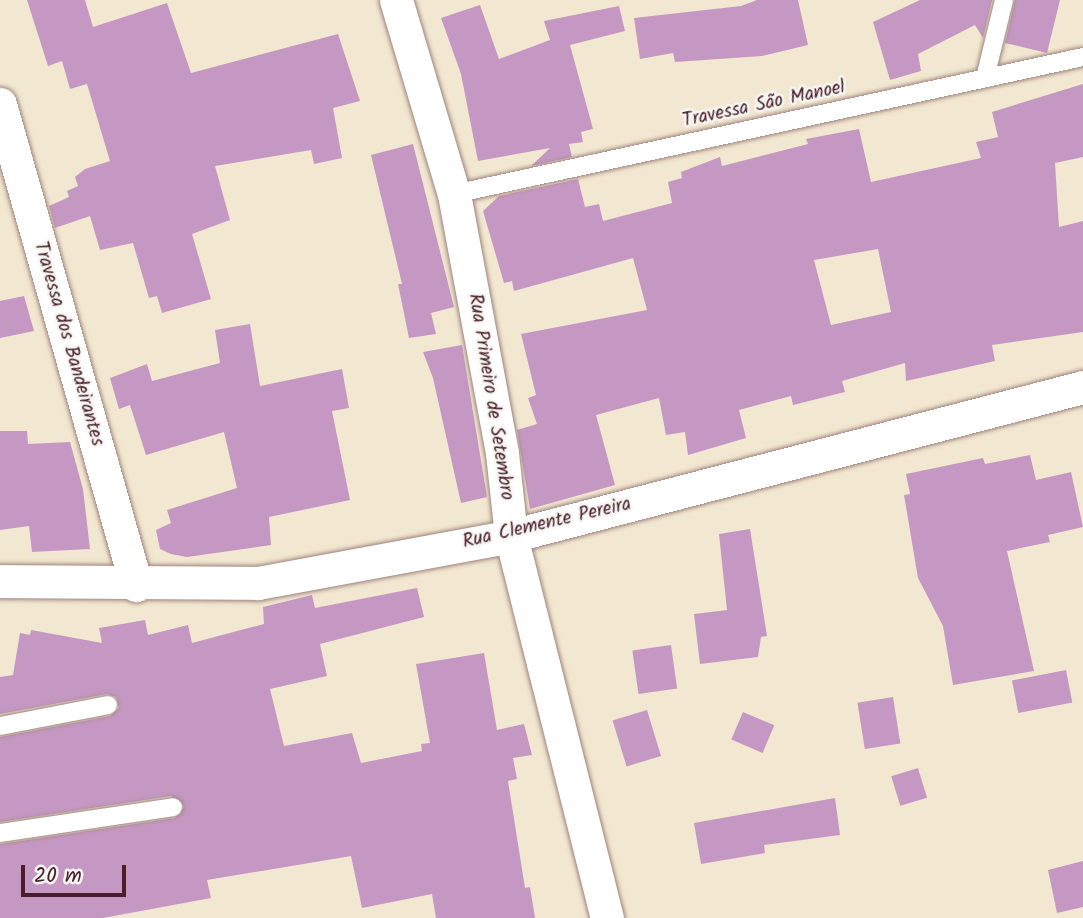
<!DOCTYPE html>
<meta charset="utf-8">
<style>
body{margin:0}
#map{position:relative;width:1083px;height:918px;overflow:hidden;background:#f2e7d0;font-family:Kalam,sans-serif}
div>[style]{position:absolute}
.building>*{inset:0;background:#c598c3;transform-origin:0 0}
.roads{filter:drop-shadow(0 0 2px #9e837e) drop-shadow(0 0 2px #9e837e)}
.lane>*{height:18px;margin:-9px;padding:0 9px;transform-origin:9px;border-radius:9px;background:#fff}
.street>*{height:33px;margin:-16.5px;padding:0 16.5px;transform-origin:16.5px;border-radius:16.5px;background:#fff}
span{translate:-50% -50%;white-space:nowrap;text-align:center;line-height:1.15;-webkit-text-stroke:5px #f6f6f2;paint-order:stroke}
.street-label{font-size:19px;color:#4a1f2b}
.scale{position:absolute;left:21px;top:865px;width:105px;height:32px;box-sizing:border-box;border:4px solid #4a1f2b;border-top:0;padding-left:9px;font-size:21px;line-height:24px;white-space:nowrap;color:#4a1f2b;-webkit-text-stroke:5px #f6f6f2;paint-order:stroke}
</style>
<div id="map">
<div class="building">
<i style="clip-path:polygon(27px 0,85px 0,93px 27px,167px 3px,191px 73px,338px 34px,360px 101px,333px 108px,342px 158px,314px 164px,311px 150px,215px 166px,230px 220px,192px 234px,211px 299px,162px 313px,157px 296px,149px 298px,133px 243px,100px 250px,90px 216px,55px 228px,49px 206px,69px 197px,67px 191px,78px 186px,75px 177px,85px 169px,110px 161px,87px 84px,70px 89px,62px 61px,48px 66px)"></i>
<i style="clip-path:polygon(757px 0,798px 0,808px 45px,762px 56px,675px 62px,673px 53px,640px 59px,634px 18px,741px 6px)"></i>
<i style="clip-path:polygon(920px 0,992px 0,983px 38px,975px 25px,918px 54px,921px 71px,890px 80px,873px 22px)"></i>
<i style="clip-path:polygon(1015px 0,1060px 0,1047px 53px,1005px 43px)"></i>
<i style="clip-path:polygon(480px 5px,499px 59px,550px 40px,544px 21px,619px 6px,625px 31px,570px 45px,593px 129px,581px 132px,583px 142px,569px 144px,572px 157px,531px 166px,550px 148px,478px 161px,461px 74px,441px 18px)"></i>
<i style="clip-path:polygon(evenodd,1083px 84px,1083px 157px,1055px 163px,1059px 227px,1083px 221px,1083px 332px,992px 345px,995px 361px,906px 381px,905px 363px,842px 381px,845px 392px,793px 405px,791px 396px,739px 410px,746px 438px,688px 455px,685px 432px,666px 435px,659px 398px,596px 415px,615px 485px,530px 509px,517px 430px,537px 424px,528px 398px,536px 395px,521px 334px,647px 310px,633px 258px,514px 291px,512px 281px,504px 283px,483px 211px,499px 196px,578px 179px,585px 207px,599px 204px,603px 221px,672px 203px,668px 182px,682px 178px,681px 172px,720px 157px,722px 166px,808px 144px,806px 139px,859px 129px,871px 182px,981px 158px,976px 142px,998px 137px,992px 112px,1083px 84px,878px 249px,891px 312px,831px 325px,814px 260px,878px 249px)"></i>
<i style="clip-path:polygon(413px 144px,454px 307px,431px 313px,436px 334px,409px 338px,398px 284px,402px 284px,371px 155px)"></i>
<i style="clip-path:polygon(24px 296px,34px 331px,0 338px,0 301px)"></i>
<i style="clip-path:polygon(250px 324px,260px 386px,342px 369px,349px 408px,332px 411px,350px 500px,269px 517px,271px 545px,187px 557px,171px 554px,160px 549px,156px 530px,171px 523px,167px 510px,237px 488px,224px 432px,146px 455px,130px 405px,119px 409px,110px 378px,147px 364px,152px 381px,220px 363px,215px 330px)"></i>
<i style="clip-path:polygon(462px 345px,487px 497px,461px 503px,433px 378px,423px 352px)"></i>
<i style="clip-path:polygon(0 431px,27px 431px,28px 444px,70px 442px,83px 489px,90px 549px,32px 552px,29px 526px,0 530px)"></i>
<i style="clip-path:polygon(1030px 455px,1036px 480px,1071px 472px,1083px 527px,1048px 535px,1050px 542px,1007px 551px,1034px 671px,953px 685px,943px 626px,918px 578px,904px 495px,910px 494px,906px 474px,983px 458px,985px 464px)"></i>
<i style="clip-path:polygon(750px 529px,767px 636px,761px 637px,758px 657px,700px 664px,694px 614px,727px 610px,719px 534px)"></i>
<i style="clip-path:polygon(417px 588px,424px 617px,320px 644px,327px 676px,270px 689px,284px 746px,352px 733px,361px 763px,422px 751px,421px 744px,430px 743px,416px 664px,484px 653px,497px 730px,524px 724px,532px 755px,513px 758px,517px 779px,508px 781px,525px 888px,530px 887px,535px 918px,436px 918px,432px 894px,362px 908px,351px 856px,207px 880px,211px 898px,103px 918px,0 918px,0 844px,175px 818px,184px 806px,171px 796px,0 822px,0 737px,110px 716px,119px 708px,116px 697px,107px 694px,0 714px,0 677px,13px 675px,20px 633px,30px 635px,31px 630px,102px 643px,99px 628px,145px 620px,148px 635px,188px 625px,192px 643px,264px 624px,263px 607px,312px 595px,315px 608px)"></i>
<i style="left:671px;top:645px;width:44px;height:39px;rotate:82deg"></i>
<i style="left:1066px;top:670px;width:33px;height:55px;rotate:79deg"></i>
<i style="left:893px;top:697px;width:47px;height:36px;rotate:81deg"></i>
<i style="left:647px;top:710px;width:48px;height:36px;rotate:73deg"></i>
<i style="left:743px;top:712px;width:34px;height:30px;rotate:23deg"></i>
<i style="left:918px;top:768px;width:31px;height:28px;rotate:73deg"></i>
<i style="clip-path:polygon(835px 798px,840px 835px,764px 845px,765px 853px,701px 864px,694px 823px)"></i>
<i style="clip-path:polygon(1083px 861px,1083px 907px,1057px 913px,1048px 870px)"></i>
</div>
<div class="roads">
<div class="lane">
<i style="left:985px;top:78px;width:80px;rotate:-76.3deg"></i>
<i style="left:454px;top:194px;width:644px;rotate:-12.29deg"></i>
<i style="left:0;top:726px;width:110px;rotate:-11deg"></i>
<i style="left:0;top:833px;width:175px;rotate:-8.5deg"></i>
</div>
<div class="street">
<i style="left:396px;top:0;width:202px;rotate:73.4deg"></i>
<i style="left:454px;top:194px;width:263px;rotate:79.5deg"></i>
<i style="left:502px;top:453px;width:83px;rotate:83.8deg"></i>
<i style="left:511px;top:536px;width:394px;rotate:75.9deg"></i>
<i style="left:0;top:104px;width:500px;rotate:74.2deg"></i>
<i style="left:0;top:581px;width:258px;rotate:0.4deg"></i>
<i style="left:258px;top:583px;width:257px;rotate:-10.5deg"></i>
<i style="left:511px;top:536px;width:591px;rotate:-14.6deg"></i>
</div>
</div>
<div class="street-label">
<span style="left:764px;top:105px;rotate:-12deg">Travessa São Manoel</span>
<span style="left:68px;top:344px;rotate:74deg">Travessa dos Bandeirantes</span>
<span style="left:490px;top:397px;rotate:81deg">Rua Primeiro de Setembro</span>
<span style="left:547px;top:524px;rotate:-13deg">Rua Clemente Pereira</span>
</div>
<div class="scale">20 m</div>
</div>
